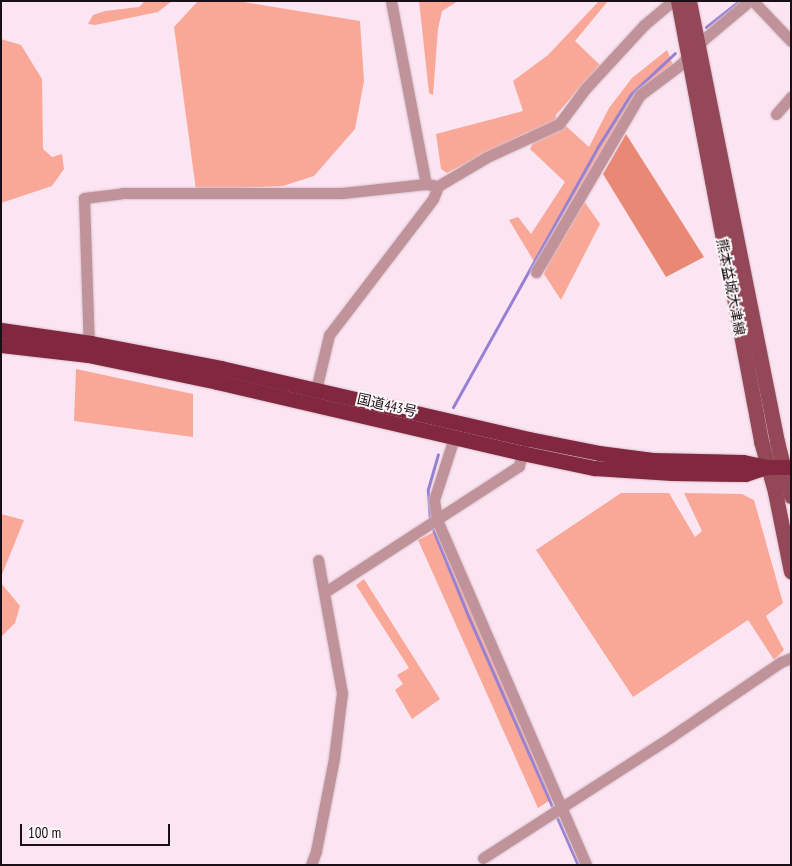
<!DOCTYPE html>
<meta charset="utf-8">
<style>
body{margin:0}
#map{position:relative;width:792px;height:866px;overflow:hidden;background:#fce5f2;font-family:"PT Sans Narrow","Noto Sans JP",sans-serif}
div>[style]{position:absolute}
.green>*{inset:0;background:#f9a897}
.forest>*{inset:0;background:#e98874}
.stream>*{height:3px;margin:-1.5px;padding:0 1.5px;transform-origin:1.5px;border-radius:1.5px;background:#9780d4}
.roads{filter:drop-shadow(0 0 1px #d8c3ce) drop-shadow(0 0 1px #d8c3ce)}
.minor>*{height:11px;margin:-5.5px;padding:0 5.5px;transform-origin:5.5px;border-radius:5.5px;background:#c0939a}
.major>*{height:15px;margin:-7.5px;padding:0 7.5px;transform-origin:7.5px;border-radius:7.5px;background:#944757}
.highway>*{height:15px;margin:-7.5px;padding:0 7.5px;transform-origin:7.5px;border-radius:7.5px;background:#812840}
span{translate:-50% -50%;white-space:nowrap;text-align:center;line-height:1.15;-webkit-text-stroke:4px #fef8fb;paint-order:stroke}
.street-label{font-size:14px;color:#190f14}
.frame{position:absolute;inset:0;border:2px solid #190f14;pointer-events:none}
.scale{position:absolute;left:20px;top:824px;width:150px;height:22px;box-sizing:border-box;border:2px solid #190f14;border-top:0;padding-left:6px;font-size:15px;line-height:18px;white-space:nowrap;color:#190f14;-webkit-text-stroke:4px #fef8fb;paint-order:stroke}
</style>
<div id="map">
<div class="green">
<i style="clip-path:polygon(145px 1px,172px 1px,158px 12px,95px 25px,88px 24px,93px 15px,105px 11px,139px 7px)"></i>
<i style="clip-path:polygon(198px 1px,237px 1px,360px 21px,364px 81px,355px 129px,314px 176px,283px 186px,196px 190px,174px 27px)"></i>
<i style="clip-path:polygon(419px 1px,458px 1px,442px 11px,438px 29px,433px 95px,429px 93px)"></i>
<i style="clip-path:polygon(599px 1px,608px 1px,575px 41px,600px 65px,555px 116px,589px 147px,609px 108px,632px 78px,667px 50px,673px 65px,635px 94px,535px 263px,509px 220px,518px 217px,531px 234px,565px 182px,530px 149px,535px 139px,528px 132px,447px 173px,441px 169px,436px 134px,523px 111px,513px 81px,548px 55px)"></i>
<i style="clip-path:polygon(1px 39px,21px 45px,42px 79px,43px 149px,52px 157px,62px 154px,64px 169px,52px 186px,1px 203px)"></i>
<i style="clip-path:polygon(584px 201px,600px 224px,561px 300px,544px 274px,547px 264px)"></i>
<i style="clip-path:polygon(76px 369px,193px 394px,193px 437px,74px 421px)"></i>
<i style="clip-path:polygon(621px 493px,669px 493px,695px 537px,702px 531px,684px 493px,742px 494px,754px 500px,783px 603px,766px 616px,784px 650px,774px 660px,748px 620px,633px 697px,536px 550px)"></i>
<i style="clip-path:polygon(1px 514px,24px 520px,1px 577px)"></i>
<i style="clip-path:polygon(436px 531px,552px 799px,538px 808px,418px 540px)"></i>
<i style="clip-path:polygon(364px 579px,440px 699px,412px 719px,395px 690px,403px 684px,397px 675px,409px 668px,356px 585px)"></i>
<i style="clip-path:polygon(1px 583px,20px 606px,15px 623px,1px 637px)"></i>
</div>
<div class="forest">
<i style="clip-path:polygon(626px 134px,704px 257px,666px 277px,603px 174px)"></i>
</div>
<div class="stream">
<i style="left:706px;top:27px;width:42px;rotate:-38.2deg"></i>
<i style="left:453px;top:407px;width:296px;rotate:-60.9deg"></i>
<i style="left:597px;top:148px;width:64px;rotate:-57.8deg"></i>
<i style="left:631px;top:94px;width:60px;rotate:-43deg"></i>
<i style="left:430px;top:521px;width:32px;rotate:-94deg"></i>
<i style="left:428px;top:489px;width:36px;rotate:-74deg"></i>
<i style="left:432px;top:527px;width:98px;rotate:67.9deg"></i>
<i style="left:469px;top:618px;width:270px;rotate:66.2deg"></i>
</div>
<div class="roads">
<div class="minor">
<i style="left:391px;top:1px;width:186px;rotate:79.2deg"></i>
<i style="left:746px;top:1px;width:7px"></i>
<i style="left:753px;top:1px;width:55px;rotate:46.5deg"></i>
<i style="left:776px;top:114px;width:23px;rotate:-49deg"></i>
<i style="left:536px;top:272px;width:205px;rotate:-59.6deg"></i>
<i style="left:640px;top:95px;width:50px;rotate:-36.9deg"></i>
<i style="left:680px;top:65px;width:35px;rotate:-47deg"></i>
<i style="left:704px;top:39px;width:56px;rotate:-39.9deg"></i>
<i style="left:89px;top:349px;width:151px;rotate:-91.9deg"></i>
<i style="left:84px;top:198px;width:38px;rotate:-7deg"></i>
<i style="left:122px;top:193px;width:220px"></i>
<i style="left:342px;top:193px;width:84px;rotate:-6.1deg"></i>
<i style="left:426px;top:184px;width:12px;rotate:9deg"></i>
<i style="left:314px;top:398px;width:65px;rotate:-76.6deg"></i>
<i style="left:329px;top:335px;width:171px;rotate:-52.6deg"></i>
<i style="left:433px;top:199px;width:14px;rotate:-69deg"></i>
<i style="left:438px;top:186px;width:57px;rotate:-30.6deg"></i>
<i style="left:487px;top:157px;width:79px;rotate:-24.6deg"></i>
<i style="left:559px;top:124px;width:44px;rotate:-53.4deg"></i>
<i style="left:585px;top:89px;width:87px;rotate:-47.3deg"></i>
<i style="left:644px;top:25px;width:38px;rotate:-40deg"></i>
<i style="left:454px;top:438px;width:65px;rotate:107.9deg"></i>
<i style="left:434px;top:500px;width:20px;rotate:81deg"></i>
<i style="left:437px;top:520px;width:376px;rotate:66.6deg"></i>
<i style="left:325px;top:592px;width:231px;rotate:-33deg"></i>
<i style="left:519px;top:466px;width:13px;rotate:-77deg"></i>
<i style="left:483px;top:858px;width:225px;rotate:-32.8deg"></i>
<i style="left:672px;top:736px;width:132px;rotate:-34.2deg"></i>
<i style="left:781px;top:662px;width:11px;rotate:-22deg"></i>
<i style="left:311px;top:865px;width:15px;rotate:-70deg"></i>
<i style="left:316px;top:851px;width:95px;rotate:-79deg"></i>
<i style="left:334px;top:758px;width:65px;rotate:-83deg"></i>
<i style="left:342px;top:693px;width:135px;rotate:-100.2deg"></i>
</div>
<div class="major">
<i style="left:678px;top:1px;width:448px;rotate:79.3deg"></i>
<i style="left:761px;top:441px;width:53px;rotate:74.6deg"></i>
<i style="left:775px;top:492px;width:81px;rotate:78.6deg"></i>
<i style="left:689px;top:1px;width:450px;rotate:78.7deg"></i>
<i style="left:777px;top:442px;width:56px;rotate:75.5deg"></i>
</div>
<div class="highway">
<i style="left:1px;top:330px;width:91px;rotate:8.2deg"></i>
<i style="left:91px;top:343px;width:132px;rotate:10.9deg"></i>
<i style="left:221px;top:368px;width:316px;rotate:13deg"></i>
<i style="left:529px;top:439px;width:71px;rotate:11.3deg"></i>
<i style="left:599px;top:453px;width:54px;rotate:7.4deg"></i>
<i style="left:653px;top:460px;width:90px;rotate:1.3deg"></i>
<i style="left:743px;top:462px;width:25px;rotate:12deg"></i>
<i style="left:767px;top:467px;width:24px"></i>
<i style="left:1px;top:345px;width:88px;rotate:6.6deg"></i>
<i style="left:88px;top:355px;width:132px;rotate:11.8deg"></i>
<i style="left:217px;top:382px;width:313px;rotate:13.1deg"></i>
<i style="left:522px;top:453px;width:74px;rotate:11.8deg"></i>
<i style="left:594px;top:468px;width:78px;rotate:3.7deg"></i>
<i style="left:672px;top:473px;width:73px;rotate:0.8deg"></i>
<i style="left:745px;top:474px;width:22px;rotate:-18deg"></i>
</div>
</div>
<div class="street-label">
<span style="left:731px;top:287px;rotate:79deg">熊本益城大津線</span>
<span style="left:387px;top:405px;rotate:13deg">国道443号</span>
</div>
<div class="frame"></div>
<div class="scale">100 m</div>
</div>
